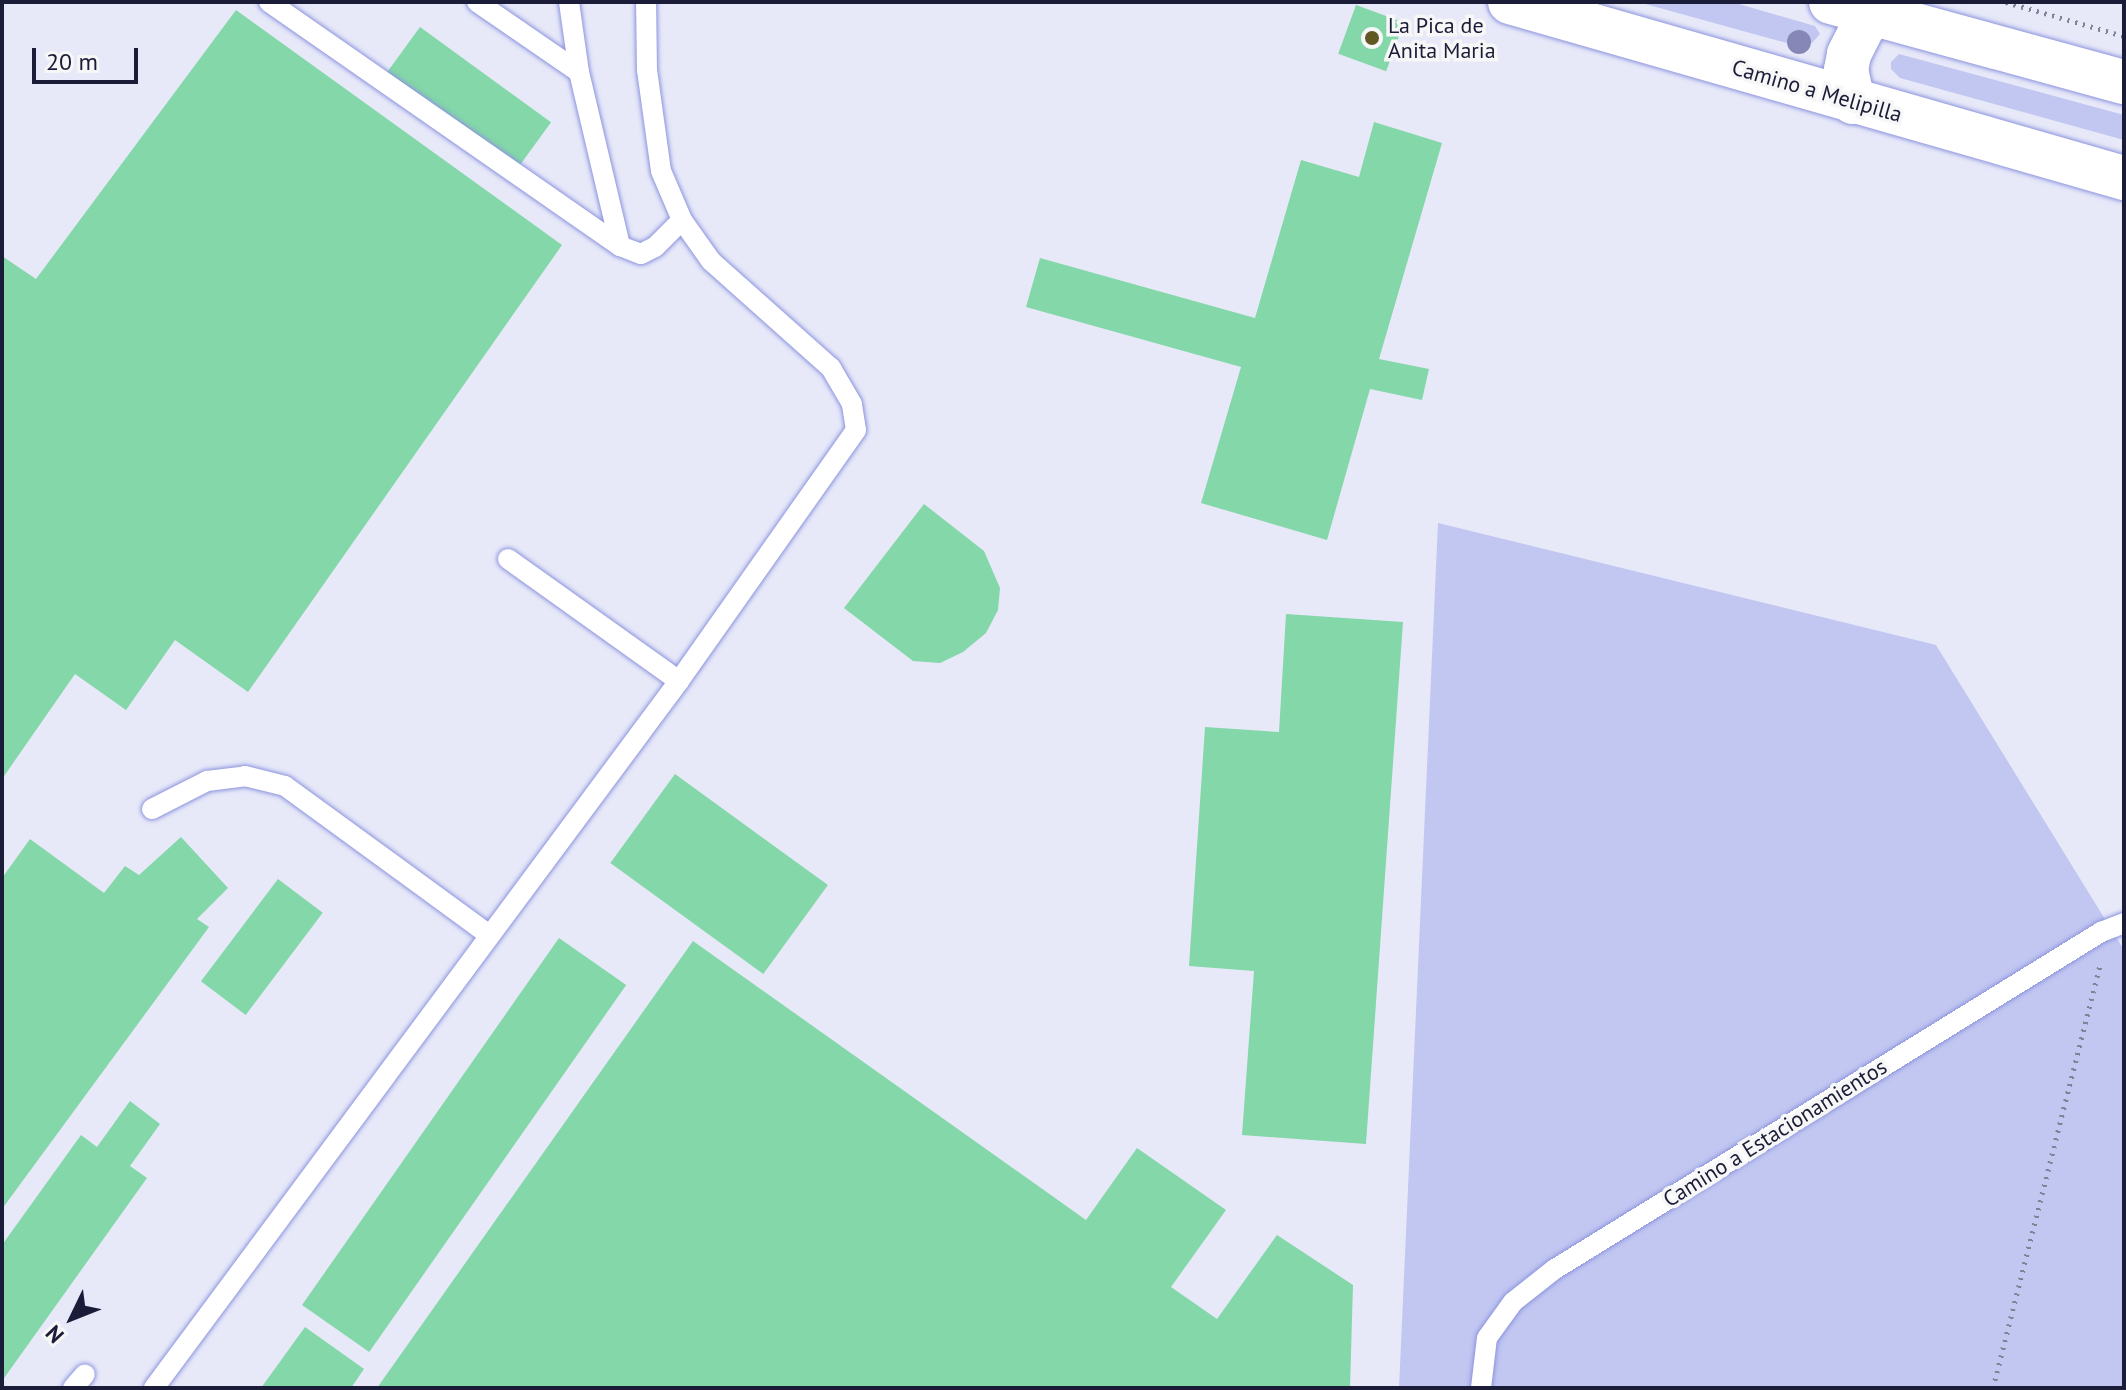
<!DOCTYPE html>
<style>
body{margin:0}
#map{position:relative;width:2126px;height:1390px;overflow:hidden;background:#e7e9f9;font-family:"PT Sans",sans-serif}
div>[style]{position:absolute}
.green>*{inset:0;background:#c1c7f1}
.building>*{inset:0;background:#83d7a8;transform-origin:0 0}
.path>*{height:5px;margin-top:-2.5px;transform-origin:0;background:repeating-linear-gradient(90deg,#808298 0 2px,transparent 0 8px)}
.roads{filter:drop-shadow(0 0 2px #8d94dd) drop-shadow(0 0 2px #8d94dd)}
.service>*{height:20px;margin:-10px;padding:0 10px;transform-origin:10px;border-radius:10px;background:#fff}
.primary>*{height:44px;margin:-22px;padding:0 22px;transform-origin:22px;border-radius:22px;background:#fff}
.trees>*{width:24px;height:24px;margin:-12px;border-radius:50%;background:#8687b6}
.dots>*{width:22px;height:22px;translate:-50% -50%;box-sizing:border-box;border:4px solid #f7f7f7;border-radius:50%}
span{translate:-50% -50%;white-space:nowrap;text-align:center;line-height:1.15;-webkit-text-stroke:7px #f7f7f7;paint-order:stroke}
.poi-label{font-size:22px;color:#1a1c38}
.left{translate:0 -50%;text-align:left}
.street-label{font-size:22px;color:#1a1c38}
.frame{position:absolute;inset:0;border:4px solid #1a1c38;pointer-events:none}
.north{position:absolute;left:32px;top:1278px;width:80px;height:80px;-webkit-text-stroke:6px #f7f7f7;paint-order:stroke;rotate:227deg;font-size:22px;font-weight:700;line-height:32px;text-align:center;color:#1a1c38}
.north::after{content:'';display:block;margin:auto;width:28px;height:36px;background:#1a1c38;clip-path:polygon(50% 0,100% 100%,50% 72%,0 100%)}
.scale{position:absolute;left:32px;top:48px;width:106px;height:36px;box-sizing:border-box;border:4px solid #1a1c38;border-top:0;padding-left:10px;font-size:24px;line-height:28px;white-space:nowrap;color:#1a1c38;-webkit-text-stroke:6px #f7f7f7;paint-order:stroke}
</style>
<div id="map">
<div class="green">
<i style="clip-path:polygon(1638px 2px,1732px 2px,1815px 26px,1820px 34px,1812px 43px,1794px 45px)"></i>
<i style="clip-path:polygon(1899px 54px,2124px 115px,2124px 140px,1900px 78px,1891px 69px,1891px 62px)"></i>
<i style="clip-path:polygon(1438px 523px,1936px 645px,2124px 950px,2124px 1388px,1399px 1388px)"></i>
</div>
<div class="building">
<i style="left:1356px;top:5px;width:51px;height:52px;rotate:20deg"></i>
<i style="clip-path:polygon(236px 10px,562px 245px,248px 692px,175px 640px,126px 710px,75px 674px,2px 779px,2px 256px,36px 279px)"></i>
<i style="left:420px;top:27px;width:162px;height:56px;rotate:36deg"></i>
<i style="clip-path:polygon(1374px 122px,1442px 143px,1379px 359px,1429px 369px,1422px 400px,1370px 389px,1327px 540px,1201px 503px,1241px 367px,1026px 307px,1040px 258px,1255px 318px,1301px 160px,1359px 177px)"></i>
<i style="clip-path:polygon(924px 504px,984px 551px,1000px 588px,998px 610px,986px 633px,963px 652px,940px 663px,913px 661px,844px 608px)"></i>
<i style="clip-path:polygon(1286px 614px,1403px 622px,1366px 1144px,1242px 1135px,1254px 971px,1189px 966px,1205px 727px,1279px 732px)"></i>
<i style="left:675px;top:774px;width:189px;height:110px;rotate:36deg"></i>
<i style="clip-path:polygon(181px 837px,228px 888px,197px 919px,209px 927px,2px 1209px,2px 878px,30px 839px,104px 893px,125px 866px,139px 875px)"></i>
<i style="left:278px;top:879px;width:56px;height:128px;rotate:37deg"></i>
<i style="left:559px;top:938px;width:82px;height:448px;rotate:35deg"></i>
<i style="clip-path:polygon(693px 941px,1086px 1220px,1137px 1148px,1226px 1210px,1171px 1287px,1217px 1319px,1277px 1235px,1353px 1285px,1350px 1388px,377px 1388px)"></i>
<i style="clip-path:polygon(130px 1101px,160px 1124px,130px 1166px,147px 1178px,2px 1381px,2px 1245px,81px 1135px,97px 1147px)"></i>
<i style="clip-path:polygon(305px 1327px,364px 1369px,351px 1388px,261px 1388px)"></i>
</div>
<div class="path">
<i style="left:2006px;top:2px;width:123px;rotate:16.1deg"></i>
<i style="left:1993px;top:1388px;width:435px;rotate:-75.8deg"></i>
</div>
<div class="roads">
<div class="service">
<i style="left:269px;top:2px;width:427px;rotate:34.8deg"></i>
<i style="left:620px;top:246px;width:22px;rotate:21deg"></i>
<i style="left:641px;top:254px;width:16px;rotate:-27deg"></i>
<i style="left:655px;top:247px;width:38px;rotate:-45deg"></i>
<i style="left:477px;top:2px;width:124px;rotate:34.5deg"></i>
<i style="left:579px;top:72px;width:179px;rotate:76.7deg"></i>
<i style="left:569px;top:2px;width:71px;rotate:81.9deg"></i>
<i style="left:508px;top:559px;width:210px;rotate:35.5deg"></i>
<i style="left:152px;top:809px;width:62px;rotate:-27deg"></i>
<i style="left:207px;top:781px;width:38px;rotate:-7deg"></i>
<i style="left:245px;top:776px;width:41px;rotate:14deg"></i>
<i style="left:285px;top:786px;width:253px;rotate:36.1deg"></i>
<i style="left:73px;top:1388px;width:18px;rotate:-49deg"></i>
<i style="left:154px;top:1388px;width:881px;rotate:-53.4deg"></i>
<i style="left:679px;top:681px;width:307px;rotate:-54.8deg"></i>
<i style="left:856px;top:430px;width:26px;rotate:-99deg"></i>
<i style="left:852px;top:404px;width:42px;rotate:-120.3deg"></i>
<i style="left:831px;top:368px;width:161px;rotate:-138.3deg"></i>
<i style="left:711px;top:261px;width:50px;rotate:-125.3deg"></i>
<i style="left:682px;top:220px;width:53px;rotate:-113.2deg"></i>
<i style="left:661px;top:171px;width:102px;rotate:-97.9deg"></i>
<i style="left:647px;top:70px;width:68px;rotate:-90.8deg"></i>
<i style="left:1481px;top:1388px;width:50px;rotate:-83.2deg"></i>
<i style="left:1487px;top:1338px;width:44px;rotate:-54.2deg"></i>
<i style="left:1513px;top:1302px;width:53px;rotate:-38.2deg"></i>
<i style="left:1555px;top:1269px;width:642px;rotate:-31.68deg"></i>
<i style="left:2101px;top:932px;width:25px;rotate:-21deg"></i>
</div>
<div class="primary">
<i style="left:1510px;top:2px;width:639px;rotate:15.99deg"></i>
<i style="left:1831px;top:2px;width:304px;rotate:15.3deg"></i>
<i style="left:1853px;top:102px;width:33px;rotate:-102deg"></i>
<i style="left:1846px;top:70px;width:16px;rotate:-79deg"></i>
<i style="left:1849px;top:54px;width:33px;rotate:-63deg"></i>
<i style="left:1864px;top:25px;width:16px;rotate:-40deg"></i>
</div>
</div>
<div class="trees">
<i style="left:1799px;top:42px"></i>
</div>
<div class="dots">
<i style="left:1372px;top:38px;background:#625824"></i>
</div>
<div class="poi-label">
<span class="left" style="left:1388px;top:38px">La Pica de<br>Anita Maria</span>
</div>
<div class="street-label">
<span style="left:1817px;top:91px;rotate:16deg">Camino a Melipilla</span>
<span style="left:1775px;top:1133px;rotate:-32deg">Camino a Estacionamientos</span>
</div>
<div class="frame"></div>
<div class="north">N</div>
<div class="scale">20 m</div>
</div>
